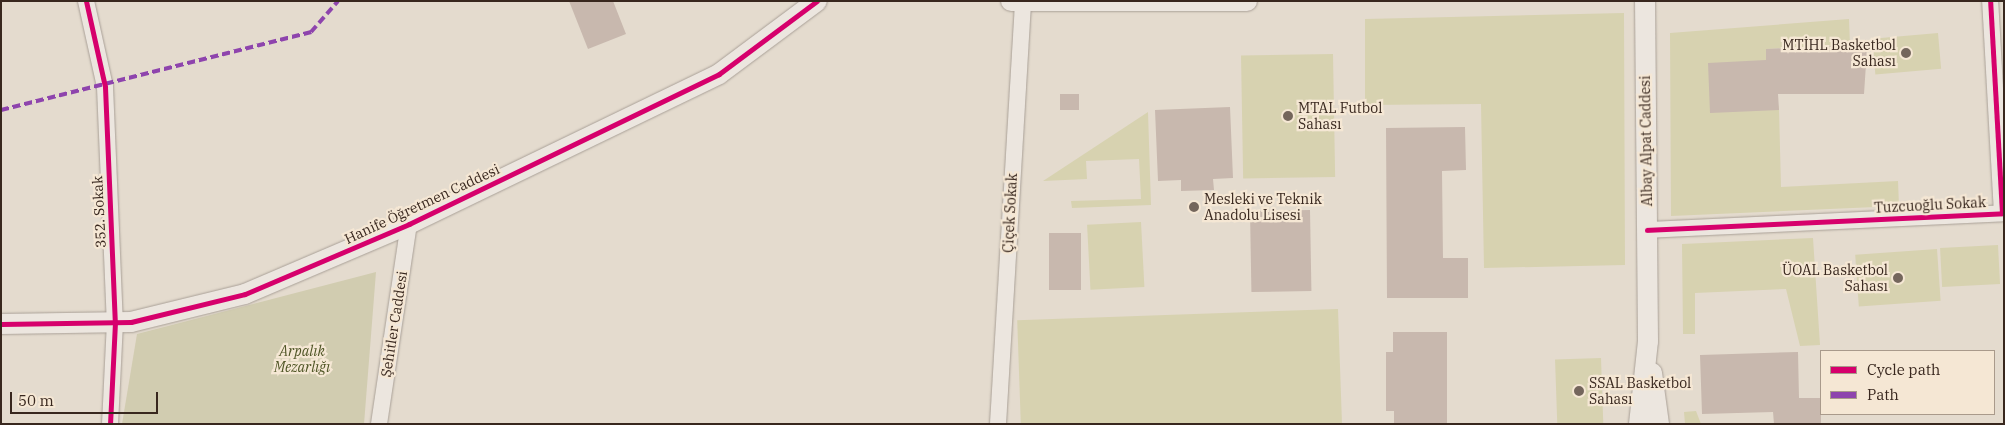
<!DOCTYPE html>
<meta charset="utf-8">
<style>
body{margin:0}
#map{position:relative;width:2005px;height:425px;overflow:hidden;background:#e4dbce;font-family:"IBM Plex Serif",serif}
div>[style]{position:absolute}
.green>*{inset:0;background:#d7d2b0;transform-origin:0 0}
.cemetery>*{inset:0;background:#d1ccb0}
.building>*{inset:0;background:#c8b8ae;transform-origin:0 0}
.roads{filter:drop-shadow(0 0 1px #a9a097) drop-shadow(0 0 1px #a9a097)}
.minor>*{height:16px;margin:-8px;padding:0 8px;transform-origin:8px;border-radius:8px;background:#ece6df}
.tertiary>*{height:20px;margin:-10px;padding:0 10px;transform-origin:10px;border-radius:10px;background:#ece6df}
.quiet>*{height:4px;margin-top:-2px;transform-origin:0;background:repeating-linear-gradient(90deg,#8e44ad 0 8px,transparent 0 12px)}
.cycleway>*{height:5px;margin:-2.5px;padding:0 2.5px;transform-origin:2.5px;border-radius:2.5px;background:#d6006c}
.dots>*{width:14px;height:14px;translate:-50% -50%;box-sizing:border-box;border:2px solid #f5e7d4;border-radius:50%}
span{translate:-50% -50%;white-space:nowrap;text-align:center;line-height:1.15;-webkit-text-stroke:4.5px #f5e7d4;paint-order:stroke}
.poi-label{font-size:14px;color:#38271e}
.right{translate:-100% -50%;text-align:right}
.left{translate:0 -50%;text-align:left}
.street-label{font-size:14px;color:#38271e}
.park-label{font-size:14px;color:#4f5525;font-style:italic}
.frame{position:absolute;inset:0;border:2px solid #38271e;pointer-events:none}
.legend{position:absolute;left:1820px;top:350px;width:175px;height:65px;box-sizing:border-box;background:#f5e7d4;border:1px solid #a99a8b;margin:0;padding:6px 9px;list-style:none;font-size:15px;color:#38271e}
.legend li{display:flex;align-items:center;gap:10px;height:25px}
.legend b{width:25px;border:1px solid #a99a8b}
.scale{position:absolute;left:10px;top:392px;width:148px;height:22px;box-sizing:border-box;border:2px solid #38271e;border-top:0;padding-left:6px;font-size:15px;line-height:18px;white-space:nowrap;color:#38271e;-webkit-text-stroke:4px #f5e7d4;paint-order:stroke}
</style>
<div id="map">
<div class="green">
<i style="clip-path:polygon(1624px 13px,1625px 265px,1484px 268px,1481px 104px,1365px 105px,1365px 19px)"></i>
<i style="clip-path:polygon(1849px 19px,1850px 45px,1766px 49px,1779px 109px,1781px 187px,1898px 181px,1899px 206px,1671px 216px,1670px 33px)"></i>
<i style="left:1938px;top:33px;width:36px;height:66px;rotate:85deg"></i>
<i style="left:1333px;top:54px;width:123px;height:92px;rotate:89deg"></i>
<i style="clip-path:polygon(1148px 112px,1151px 205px,1072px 208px,1071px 201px,1141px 199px,1139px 159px,1086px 161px,1087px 179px,1043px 181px)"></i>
<i style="left:1141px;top:222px;width:65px;height:54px;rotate:87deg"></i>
<i style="clip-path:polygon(1813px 238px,1820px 345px,1800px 346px,1786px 289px,1695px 293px,1695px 334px,1683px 334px,1682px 244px)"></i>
<i style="left:1998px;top:245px;width:39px;height:58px;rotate:87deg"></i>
<i style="left:1937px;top:249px;width:52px;height:82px;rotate:86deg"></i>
<i style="left:1338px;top:309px;width:115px;height:321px;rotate:88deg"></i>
<i style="left:1601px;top:358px;width:66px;height:46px;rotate:88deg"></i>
<i style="clip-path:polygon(1696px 411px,1701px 424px,1685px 424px,1684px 412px)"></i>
</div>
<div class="cemetery">
<i style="clip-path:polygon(376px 272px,364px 424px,122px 424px,137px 334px)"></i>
</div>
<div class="building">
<i style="clip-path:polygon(569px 1px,613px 1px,626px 34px,588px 49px)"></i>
<i style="clip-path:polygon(1850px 45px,1850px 50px,1867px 49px,1864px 94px,1778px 94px,1779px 110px,1710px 113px,1708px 63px,1766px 60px,1766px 49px)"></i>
<i style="left:1060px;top:94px;width:19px;height:16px"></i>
<i style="clip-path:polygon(1230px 107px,1233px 178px,1213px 179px,1214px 190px,1181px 191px,1181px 180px,1158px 181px,1155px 110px)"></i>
<i style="clip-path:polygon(1465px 127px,1466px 170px,1442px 171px,1443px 258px,1468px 258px,1468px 298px,1387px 298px,1386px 128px)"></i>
<i style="left:1310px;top:210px;width:81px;height:60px;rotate:89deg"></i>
<i style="left:1049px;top:233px;width:32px;height:57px"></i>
<i style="clip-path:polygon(1393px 332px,1447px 332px,1447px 424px,1394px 424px,1394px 411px,1386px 411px,1386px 352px,1393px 352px)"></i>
<i style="clip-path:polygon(1798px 352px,1799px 398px,1821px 398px,1821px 424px,1774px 424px,1773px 412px,1702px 414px,1700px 355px)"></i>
</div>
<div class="roads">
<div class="minor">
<i style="left:86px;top:1px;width:88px;rotate:77.5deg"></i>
<i style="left:105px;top:87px;width:235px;rotate:87.6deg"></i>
<i style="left:115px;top:322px;width:102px;rotate:92.8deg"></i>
<i style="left:1647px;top:230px;width:355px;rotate:-2.7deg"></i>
<i style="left:2002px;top:213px;width:212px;rotate:-93.2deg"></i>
<i style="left:379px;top:424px;width:202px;rotate:-81.5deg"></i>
<i style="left:998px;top:424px;width:422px;rotate:-86.6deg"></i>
</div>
<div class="tertiary">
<i style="left:1011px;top:1px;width:236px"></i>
<i style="left:1px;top:324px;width:130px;rotate:-0.9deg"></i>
<i style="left:131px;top:322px;width:117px;rotate:-13.8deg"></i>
<i style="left:245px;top:294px;width:178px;rotate:-23.1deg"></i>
<i style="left:409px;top:224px;width:344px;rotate:-25.8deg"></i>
<i style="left:719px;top:74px;width:122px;rotate:-36.7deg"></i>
<i style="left:1652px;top:373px;width:51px;rotate:82.2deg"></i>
<i style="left:1639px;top:424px;width:83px;rotate:-83.8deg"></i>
<i style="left:1648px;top:341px;width:340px;rotate:-90.5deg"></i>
</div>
</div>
<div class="quiet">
<i style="left:1px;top:110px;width:320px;rotate:-14.1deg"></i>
<i style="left:311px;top:32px;width:41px;rotate:-48.9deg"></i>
</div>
<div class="cycleway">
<i style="left:86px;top:1px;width:88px;rotate:77.5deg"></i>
<i style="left:105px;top:87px;width:235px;rotate:87.6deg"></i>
<i style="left:115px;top:322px;width:102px;rotate:92.8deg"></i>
<i style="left:1647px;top:230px;width:355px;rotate:-2.7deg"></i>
<i style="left:2002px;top:213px;width:212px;rotate:-93.2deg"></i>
<i style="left:1px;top:324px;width:130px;rotate:-0.9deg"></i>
<i style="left:131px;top:322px;width:117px;rotate:-13.8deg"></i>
<i style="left:245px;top:294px;width:178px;rotate:-23.1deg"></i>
<i style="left:409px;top:224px;width:344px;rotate:-25.8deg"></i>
<i style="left:719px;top:74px;width:122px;rotate:-36.7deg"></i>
</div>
<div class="dots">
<i style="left:1906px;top:53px;background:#74665c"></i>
<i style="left:1288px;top:116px;background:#74665c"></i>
<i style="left:1194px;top:207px;background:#74665c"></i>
<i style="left:1898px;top:278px;background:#74665c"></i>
<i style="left:1579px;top:391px;background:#74665c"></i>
</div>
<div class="poi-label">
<span class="right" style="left:1896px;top:53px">MTİHL Basketbol<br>Sahası</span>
<span class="left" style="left:1298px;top:116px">MTAL Futbol<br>Sahası</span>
<span class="left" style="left:1204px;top:207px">Mesleki ve Teknik<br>Anadolu Lisesi</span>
<span class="right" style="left:1888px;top:278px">ÜOAL Basketbol<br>Sahası</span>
<span class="left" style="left:1589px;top:391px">SSAL Basketbol<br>Sahası</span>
</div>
<div class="street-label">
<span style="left:1646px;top:141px;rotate:-91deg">Albay Alpat Caddesi</span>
<span style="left:422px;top:204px;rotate:-25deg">Hanife Öğretmen Caddesi</span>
<span style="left:1930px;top:205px;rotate:-3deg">Tuzcuoğlu Sokak</span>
<span style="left:99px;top:212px;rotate:-93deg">352. Sokak</span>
<span style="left:1010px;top:213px;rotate:-87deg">Çiçek Sokak</span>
<span style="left:394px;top:324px;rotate:-81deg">Şehitler Caddesi</span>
</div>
<div class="park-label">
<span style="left:302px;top:359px">Arpalık<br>Mezarlığı</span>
</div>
<div class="frame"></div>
<ul class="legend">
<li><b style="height:6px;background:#d6006c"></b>Cycle path</li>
<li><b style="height:6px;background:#8e44ad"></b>Path</li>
</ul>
<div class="scale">50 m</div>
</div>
